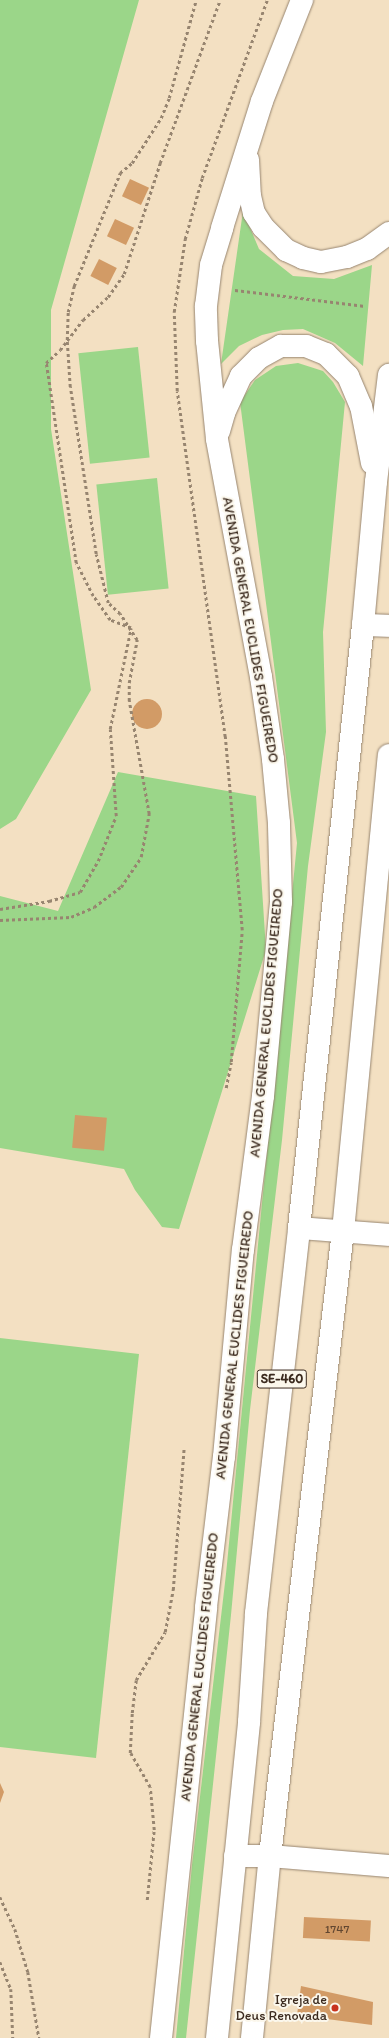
<!DOCTYPE html>
<style>
body{margin:0}
#map{position:relative;width:389px;height:2038px;overflow:hidden;background:#f3e0c2;font-family:Itim,sans-serif}
div>[style]{position:absolute}
.green>*{inset:0;background:#9bd689;transform-origin:0 0}
.building>*{inset:0;background:#d29b66;transform-origin:0 0}
.round{border-radius:50%}
.path>*{height:2.5px;margin-top:-1.25px;transform-origin:0;background:repeating-linear-gradient(90deg,#978570 0 3px,transparent 0 6px)}
.roads{filter:drop-shadow(0 0 1px #978570) drop-shadow(0 0 1px #978570)}
.street>*{height:22px;margin:-11px;padding:0 11px;transform-origin:11px;border-radius:11px;background:#fff}
.primary>*{height:22px;margin:-11px;padding:0 11px;transform-origin:11px;border-radius:11px;background:#fff}
.dots>*{width:11px;height:11px;translate:-50% -50%;box-sizing:border-box;border:2px solid #fbf7ec;border-radius:50%}
span{translate:-50% -50%;white-space:nowrap;text-align:center;line-height:1.15;-webkit-text-stroke:4px #fbf7ec;paint-order:stroke}
.number-label{font-size:12px;color:#614630}
.number-label span{-webkit-text-stroke-width:0}
.shield-label span{padding:1px 3px;background:#fbf7ec;border:1px solid;border-radius:3px;-webkit-text-stroke-width:0}
.shield-label{font-size:13px;color:#3b2a1e;font-weight:700}
.street-label{font-size:14px;color:#3b2a1e}
.poi-label{font-size:14px;color:#3b2a1e}
.right{translate:-100% -50%;text-align:right}
</style>
<div id="map">
<div class="green">
<i style="clip-path:polygon(0 0,139px 0,51px 310px,51px 429px,91px 690px,16px 819px,0 829px)"></i>
<i style="clip-path:polygon(243px 211px,259px 249px,293px 276px,334px 279px,372px 265px,363px 366px,335px 343px,303px 329px,283px 330px,262px 335px,239px 346px,221px 364px)"></i>
<i style="left:138px;top:347px;width:111px;height:60px;rotate:84deg"></i>
<i style="clip-path:polygon(298px 363px,323px 371px,333px 382px,345px 402px,323px 632px,326px 732px,308px 866px,282px 1140px,250px 1410px,231px 1615px,186px 2038px,176px 2038px,192px 1865px,226px 1574px,297px 843px,240px 402px,255px 380px,276px 366px)"></i>
<i style="left:157px;top:478px;width:111px;height:61px;rotate:84deg"></i>
<i style="clip-path:polygon(118px 772px,256px 796px,266px 950px,179px 1229px,162px 1227px,135px 1190px,124px 1169px,0 1148px,0 896px,58px 911px)"></i>
<i style="clip-path:polygon(0 1338px,139px 1354px,96px 1758px,0 1747px)"></i>
</div>
<div class="building">
<i style="left:130px;top:179px;width:21px;height:19px;rotate:25deg"></i>
<i style="left:115px;top:219px;width:21px;height:19px;rotate:25deg"></i>
<i style="left:99px;top:259px;width:20px;height:19px;rotate:27deg"></i>
<i class="round" style="left:132px;top:699px;width:30px;height:30px"></i>
<i style="left:75px;top:1115px;width:32px;height:33px;rotate:5deg"></i>
<i style="clip-path:polygon(0 1783px,4px 1792px,0 1803px)"></i>
<i style="left:304px;top:1917px;width:67px;height:21px;rotate:3deg"></i>
<i style="clip-path:polygon(301px 1986px,373px 2002px,372px 2025px,297px 2015px)"></i>
</div>
<div class="path">
<i style="left:235px;top:290px;width:131px;rotate:7deg"></i>
<i style="left:0;top:909px;width:50px;rotate:-9.3deg"></i>
<i style="left:49px;top:901px;width:32px;rotate:-16deg"></i>
<i style="left:80px;top:892px;width:36px;rotate:-60deg"></i>
<i style="left:98px;top:861px;width:48px;rotate:-68.2deg"></i>
<i style="left:116px;top:816px;width:87px;rotate:-93.9deg"></i>
<i style="left:110px;top:729px;width:103px;rotate:-78.3deg"></i>
<i style="left:131px;top:628px;width:22px;rotate:-159deg"></i>
<i style="left:110px;top:620px;width:29px;rotate:-125deg"></i>
<i style="left:93px;top:596px;width:37px;rotate:-117deg"></i>
<i style="left:76px;top:563px;width:202px;rotate:-98.5deg"></i>
<i style="left:46px;top:363px;width:19px;rotate:-43deg"></i>
<i style="left:60px;top:350px;width:38px;rotate:-53deg"></i>
<i style="left:83px;top:320px;width:34px;rotate:-43deg"></i>
<i style="left:108px;top:297px;width:28px;rotate:-55deg"></i>
<i style="left:124px;top:274px;width:117px;rotate:-72deg"></i>
<i style="left:160px;top:163px;width:174px;rotate:-69.8deg"></i>
<i style="left:0;top:920px;width:71px;rotate:-2.4deg"></i>
<i style="left:71px;top:917px;width:25px;rotate:-23deg"></i>
<i style="left:94px;top:907px;width:34px;rotate:-37deg"></i>
<i style="left:121px;top:887px;width:36px;rotate:-56deg"></i>
<i style="left:141px;top:857px;width:44px;rotate:-79.5deg"></i>
<i style="left:149px;top:814px;width:115px;rotate:-100deg"></i>
<i style="left:129px;top:701px;width:18px;rotate:-90deg"></i>
<i style="left:129px;top:683px;width:44px;rotate:-79.5deg"></i>
<i style="left:137px;top:640px;width:31px;rotate:-123deg"></i>
<i style="left:120px;top:614px;width:16px;rotate:-137deg"></i>
<i style="left:108px;top:603px;width:50px;rotate:-103.8deg"></i>
<i style="left:96px;top:554px;width:169px;rotate:-98.8deg"></i>
<i style="left:70px;top:387px;width:47px;rotate:-93.7deg"></i>
<i style="left:67px;top:340px;width:28px;rotate:-88deg"></i>
<i style="left:68px;top:312px;width:27px;rotate:-77deg"></i>
<i style="left:74px;top:286px;width:122px;rotate:-67.8deg"></i>
<i style="left:120px;top:173px;width:16px;rotate:-40deg"></i>
<i style="left:132px;top:163px;width:54px;rotate:-57.2deg"></i>
<i style="left:161px;top:118px;width:22px;rotate:-68deg"></i>
<i style="left:169px;top:98px;width:102px;rotate:-74.6deg"></i>
<i style="left:226px;top:1088px;width:26px;rotate:-79deg"></i>
<i style="left:231px;top:1062px;width:132px;rotate:-85.2deg"></i>
<i style="left:242px;top:930px;width:194px;rotate:-95deg"></i>
<i style="left:225px;top:737px;width:349px;rotate:-97.9deg"></i>
<i style="left:177px;top:391px;width:79px;rotate:-92.2deg"></i>
<i style="left:174px;top:312px;width:74px;rotate:-81.4deg"></i>
<i style="left:185px;top:239px;width:63px;rotate:-74.4deg"></i>
<i style="left:202px;top:178px;width:189px;rotate:-69.9deg"></i>
<i style="left:0;top:1897px;width:35px;rotate:65deg"></i>
<i style="left:15px;top:1929px;width:45px;rotate:73.2deg"></i>
<i style="left:28px;top:1972px;width:67px;rotate:80.5deg"></i>
<i style="left:147px;top:1900px;width:70px;rotate:-84.3deg"></i>
<i style="left:154px;top:1830px;width:43px;rotate:-95.3deg"></i>
<i style="left:150px;top:1787px;width:39px;rotate:-120deg"></i>
<i style="left:130px;top:1753px;width:40px;rotate:-87.1deg"></i>
<i style="left:132px;top:1713px;width:33px;rotate:-83deg"></i>
<i style="left:136px;top:1680px;width:56px;rotate:-58.9deg"></i>
<i style="left:165px;top:1632px;width:43px;rotate:-79.2deg"></i>
<i style="left:173px;top:1590px;width:143px;rotate:-85.6deg"></i>
<i style="left:0;top:1962px;width:29px;rotate:68deg"></i>
<i style="left:11px;top:1989px;width:49px;rotate:87.7deg"></i>
</div>
<div class="roads">
<div class="street">
<i style="left:363px;top:625px;width:26px;rotate:2deg"></i>
<i style="left:299px;top:1228px;width:90px;rotate:4.4deg"></i>
<i style="left:235px;top:1856px;width:35px"></i>
<i style="left:270px;top:1856px;width:119px;rotate:4.8deg"></i>
<i style="left:252px;top:2038px;width:183px;rotate:-84.4deg"></i>
<i style="left:270px;top:1856px;width:629px;rotate:-83.34deg"></i>
<i style="left:343px;top:1231px;width:478px;rotate:-84.5deg"></i>
</div>
<div class="primary">
<i style="left:248px;top:160px;width:36px;rotate:87deg"></i>
<i style="left:250px;top:196px;width:17px;rotate:77deg"></i>
<i style="left:254px;top:213px;width:17px;rotate:57deg"></i>
<i style="left:263px;top:227px;width:33px;rotate:45deg"></i>
<i style="left:286px;top:250px;width:19px;rotate:25deg"></i>
<i style="left:303px;top:258px;width:18px;rotate:13deg"></i>
<i style="left:321px;top:262px;width:26px;rotate:-11deg"></i>
<i style="left:347px;top:257px;width:22px;rotate:-22deg"></i>
<i style="left:367px;top:249px;width:27px;rotate:-36deg"></i>
<i style="left:219px;top:431px;width:19px;rotate:-74deg"></i>
<i style="left:224px;top:413px;width:41px;rotate:-65.3deg"></i>
<i style="left:241px;top:376px;width:25px;rotate:-45deg"></i>
<i style="left:259px;top:358px;width:25px;rotate:-29deg"></i>
<i style="left:281px;top:346px;width:25px"></i>
<i style="left:306px;top:346px;width:22px;rotate:22deg"></i>
<i style="left:326px;top:354px;width:31px;rotate:45deg"></i>
<i style="left:348px;top:376px;width:33px;rotate:67deg"></i>
<i style="left:361px;top:406px;width:58px;rotate:79.1deg"></i>
<i style="left:161px;top:2038px;width:433px;rotate:-84deg"></i>
<i style="left:206px;top:1607px;width:151px;rotate:-83.2deg"></i>
<i style="left:224px;top:1457px;width:208px;rotate:-84.8deg"></i>
<i style="left:243px;top:1250px;width:155px;rotate:-82.6deg"></i>
<i style="left:263px;top:1096px;width:195px;rotate:-84.7deg"></i>
<i style="left:281px;top:902px;width:79px;rotate:-91.5deg"></i>
<i style="left:279px;top:823px;width:64px;rotate:-95.4deg"></i>
<i style="left:273px;top:759px;width:83px;rotate:-98.3deg"></i>
<i style="left:261px;top:677px;width:242px;rotate:-100.5deg"></i>
<i style="left:217px;top:439px;width:99px;rotate:-95.8deg"></i>
<i style="left:207px;top:341px;width:35px;rotate:-92deg"></i>
<i style="left:206px;top:306px;width:41px;rotate:-83deg"></i>
<i style="left:211px;top:265px;width:39px;rotate:-73deg"></i>
<i style="left:222px;top:228px;width:133px;rotate:-72.5deg"></i>
<i style="left:262px;top:101px;width:109px;rotate:-68.4deg"></i>
<i style="left:217px;top:2038px;width:318px;rotate:-84.2deg"></i>
<i style="left:249px;top:1722px;width:109px;rotate:-86.3deg"></i>
<i style="left:256px;top:1613px;width:387px;rotate:-83.6deg"></i>
<i style="left:299px;top:1228px;width:606px;rotate:-83.94deg"></i>
<i style="left:363px;top:625px;width:144px;rotate:-84.8deg"></i>
<i style="left:376px;top:482px;width:108px;rotate:-83.1deg"></i>
</div>
</div>
<div class="dots">
<i style="left:335px;top:2008px;background:#c8321e"></i>
</div>
<div class="number-label">
<span style="left:337px;top:1930px">1747</span>
</div>
<div class="shield-label">
<span style="left:282px;top:1379px">SE-460</span>
</div>
<div class="street-label">
<span style="left:250px;top:630px;rotate:80deg">AVENIDA GENERAL EUCLIDES FIGUEIREDO</span>
<span style="left:267px;top:1023px;rotate:-85deg">AVENIDA GENERAL EUCLIDES FIGUEIREDO</span>
<span style="left:235px;top:1345px;rotate:-84deg">AVENIDA GENERAL EUCLIDES FIGUEIREDO</span>
<span style="left:200px;top:1667px;rotate:-84deg">AVENIDA GENERAL EUCLIDES FIGUEIREDO</span>
</div>
<div class="poi-label">
<span class="right" style="left:327px;top:2008px">Igreja de<br>Deus Renovada</span>
</div>
</div>
